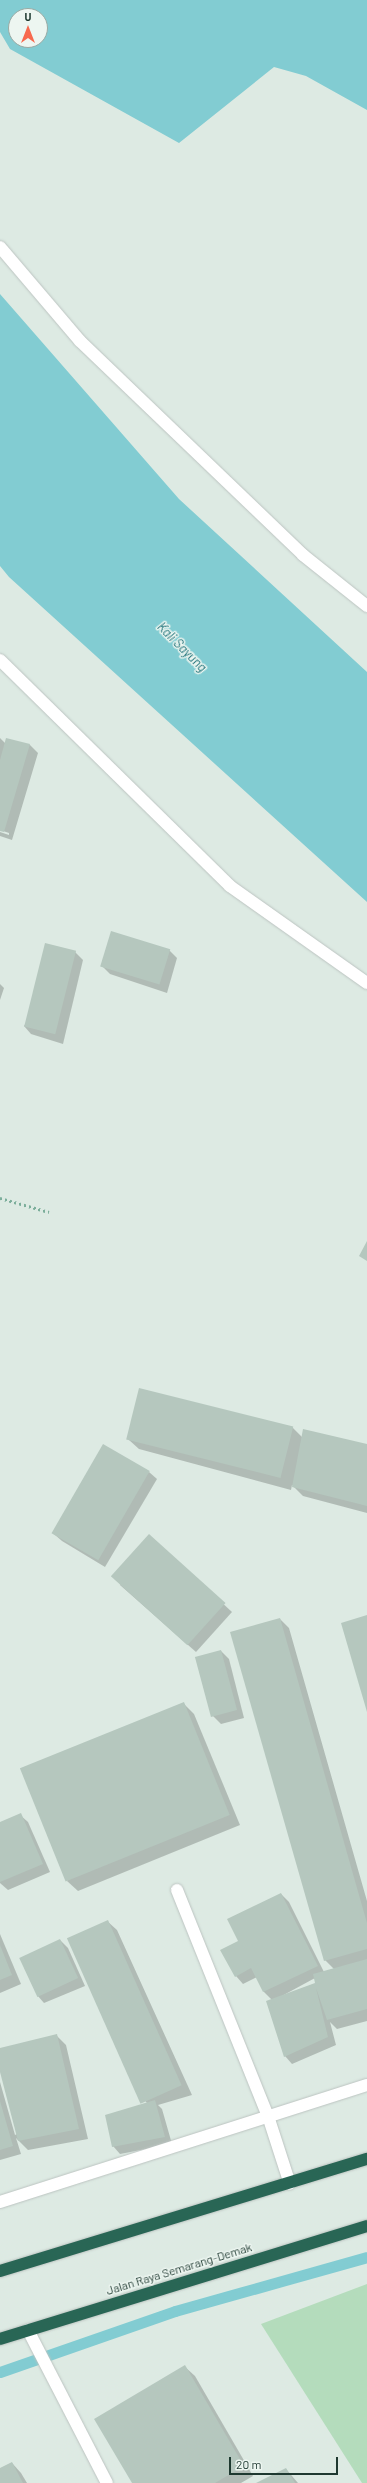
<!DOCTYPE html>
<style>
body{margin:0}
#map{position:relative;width:367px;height:2483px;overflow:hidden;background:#ddeae3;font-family:Barlow,sans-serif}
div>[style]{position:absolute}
.green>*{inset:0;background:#b4dcbc}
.water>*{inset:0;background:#82ccd2}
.shadow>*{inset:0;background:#0003}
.stream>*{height:11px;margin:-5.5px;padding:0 5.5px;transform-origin:5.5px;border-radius:5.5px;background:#82ccd2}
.building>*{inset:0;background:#b5c7be;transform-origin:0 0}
.path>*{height:2.5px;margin-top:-1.25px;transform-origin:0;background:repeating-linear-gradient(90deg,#7cae9b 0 2px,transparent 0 5px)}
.roads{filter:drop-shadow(0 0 1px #bcc4c1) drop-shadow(0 0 1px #bcc4c1)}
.lane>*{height:12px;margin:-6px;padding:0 6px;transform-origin:6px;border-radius:6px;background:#fff}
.street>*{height:12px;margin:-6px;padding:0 6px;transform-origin:6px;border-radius:6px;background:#fff}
.highway>*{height:12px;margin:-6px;padding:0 6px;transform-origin:6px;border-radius:6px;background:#296655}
span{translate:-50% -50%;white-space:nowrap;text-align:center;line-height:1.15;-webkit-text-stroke:3px #edf6f1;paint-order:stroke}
.street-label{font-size:12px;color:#1e3930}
.water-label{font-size:13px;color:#176e76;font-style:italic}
.north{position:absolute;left:8px;top:8px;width:40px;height:40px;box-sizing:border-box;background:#edf6f1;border:1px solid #9aaaa4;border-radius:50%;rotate:0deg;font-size:11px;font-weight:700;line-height:16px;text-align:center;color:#1e3930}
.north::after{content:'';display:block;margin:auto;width:14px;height:18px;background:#f7694e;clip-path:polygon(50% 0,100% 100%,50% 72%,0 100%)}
.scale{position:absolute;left:229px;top:2457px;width:109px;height:18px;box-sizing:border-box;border:2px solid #1e3930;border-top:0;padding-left:5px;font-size:12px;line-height:14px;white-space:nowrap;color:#1e3930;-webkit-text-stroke:3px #edf6f1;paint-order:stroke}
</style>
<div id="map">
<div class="green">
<i style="clip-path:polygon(367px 2284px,367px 2483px,362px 2483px,261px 2324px)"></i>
</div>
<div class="water">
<i style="clip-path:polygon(evenodd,0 0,367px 0,367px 110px,306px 76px,274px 67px,179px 143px,10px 49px,0 32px,0 0,16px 16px,40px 16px,40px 40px,16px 40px,16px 16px)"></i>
<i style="clip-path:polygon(0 294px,179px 499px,367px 672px,367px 902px,9px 577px,0 566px)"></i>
</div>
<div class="shadow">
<i style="clip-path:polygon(0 738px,6px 744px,7px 739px,30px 745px,38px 753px,12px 840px,0 836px,0 832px,9px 835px,9px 833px,0 830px)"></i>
<i style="clip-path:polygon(169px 950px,177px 958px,167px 993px,110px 974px,102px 966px)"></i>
<i style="clip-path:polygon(75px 952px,83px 960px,63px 1044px,31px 1034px,24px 1026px)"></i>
<i style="clip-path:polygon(0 984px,4px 988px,0 1000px)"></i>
<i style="clip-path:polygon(140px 1389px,293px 1428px,302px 1437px,367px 1445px,367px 1513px,303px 1496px,292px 1485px,291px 1490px,139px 1449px,129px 1440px)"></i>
<i style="clip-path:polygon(149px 1472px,157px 1479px,105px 1567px,62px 1541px,54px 1534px)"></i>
<i style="clip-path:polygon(149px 1535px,232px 1612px,196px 1652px,120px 1585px)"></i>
<i style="clip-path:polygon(evenodd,280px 1619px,289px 1628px,367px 1901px,367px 2021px,337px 2029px,330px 2022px,336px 2045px,292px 2064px,285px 2056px,272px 2000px,264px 1992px,257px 1977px,243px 1984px,236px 1976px,239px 1941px,281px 1894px,289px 1902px,324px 1972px,334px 1969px,325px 1960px,280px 1619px,315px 1978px,318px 1988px,314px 1984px,280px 1997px,315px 1978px)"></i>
<i style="clip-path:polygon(221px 1651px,229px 1659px,244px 1718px,221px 1724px,213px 1716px)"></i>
<i style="clip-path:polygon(183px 1703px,194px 1714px,240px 1825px,78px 1891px,67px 1881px)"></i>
<i style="clip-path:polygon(20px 1815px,28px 1822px,50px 1872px,8px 1890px,0 1883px,0 1823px)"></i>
<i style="clip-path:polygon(107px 1921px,117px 1930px,192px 2095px,158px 2105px,162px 2109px,172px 2144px,120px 2154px,113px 2146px,147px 2103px,142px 2097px)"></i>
<i style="clip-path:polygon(0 1934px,21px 1984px,0 1993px)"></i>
<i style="clip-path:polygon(60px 1940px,68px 1948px,85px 1986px,44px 2003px,37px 1995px)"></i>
<i style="clip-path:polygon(57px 2036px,66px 2045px,88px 2139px,28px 2150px,16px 2138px,21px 2154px,0 2160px,0 2082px,15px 2135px,17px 2134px,0 2068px,0 2049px)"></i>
<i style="clip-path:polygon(185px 2367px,195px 2376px,253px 2476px,241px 2483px,133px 2483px)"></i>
<i style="clip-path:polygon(12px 2463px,21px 2473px,27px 2483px,0 2483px,0 2470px)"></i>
<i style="clip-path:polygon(286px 2469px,298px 2483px,259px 2483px)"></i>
</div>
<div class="stream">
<i style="left:0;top:2372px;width:185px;rotate:-19.2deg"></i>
<i style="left:175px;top:2311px;width:199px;rotate:-15.7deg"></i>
</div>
<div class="building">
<i style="clip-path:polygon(6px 738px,30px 744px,4px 832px,0 831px,0 760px)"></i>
<i style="left:111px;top:931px;width:62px;height:37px;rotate:17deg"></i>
<i style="left:45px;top:943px;width:32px;height:86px;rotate:14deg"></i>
<i style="clip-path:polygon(367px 1241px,367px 1261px,359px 1256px)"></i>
<i style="left:139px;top:1388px;width:159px;height:53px;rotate:14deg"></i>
<i style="clip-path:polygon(303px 1429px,367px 1444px,367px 1506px,292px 1487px)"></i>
<i style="left:103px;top:1444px;width:54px;height:103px;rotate:30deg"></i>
<i style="left:149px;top:1534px;width:103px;height:57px;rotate:42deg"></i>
<i style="clip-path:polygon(367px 1615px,367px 1712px,341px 1623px)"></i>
<i style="clip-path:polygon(280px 1618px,367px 1923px,367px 1949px,324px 1961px,230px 1632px)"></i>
<i style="left:221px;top:1650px;width:62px;height:27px;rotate:75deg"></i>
<i style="left:184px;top:1702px;width:122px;height:177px;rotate:68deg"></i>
<i style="clip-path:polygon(21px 1813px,43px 1864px,0 1882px,0 1822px)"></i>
<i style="clip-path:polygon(281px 1893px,318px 1966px,263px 1992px,251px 1968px,235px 1977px,220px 1950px,238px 1941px,227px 1919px)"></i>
<i style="left:108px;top:1920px;width:181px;height:45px;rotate:66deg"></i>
<i style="left:60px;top:1939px;width:43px;height:45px;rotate:65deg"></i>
<i style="clip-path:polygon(0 1945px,12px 1975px,0 1980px)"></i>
<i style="clip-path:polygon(367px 1959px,367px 2009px,327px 2020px,316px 1988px,328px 2037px,284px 2057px,266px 2001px,315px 1983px,313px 1974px)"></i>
<i style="clip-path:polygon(57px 2034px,79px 2129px,18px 2141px,0 2072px,0 2048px)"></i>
<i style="clip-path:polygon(155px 2100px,165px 2137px,112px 2147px,105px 2115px)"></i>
<i style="clip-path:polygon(0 2101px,13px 2146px,0 2150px)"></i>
<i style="clip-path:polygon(185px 2365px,244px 2466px,215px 2483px,132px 2483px,94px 2419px)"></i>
<i style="clip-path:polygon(12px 2462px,23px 2483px,0 2483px,0 2468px)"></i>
<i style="clip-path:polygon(286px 2468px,295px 2483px,256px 2483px)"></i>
</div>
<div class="path">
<i style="left:0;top:1198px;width:51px;rotate:15.9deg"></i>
</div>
<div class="roads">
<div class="lane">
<i style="left:177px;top:1890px;width:244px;rotate:68.1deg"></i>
<i style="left:268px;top:2116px;width:71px;rotate:72.1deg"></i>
<i style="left:28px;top:2330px;width:172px;rotate:62.7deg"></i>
</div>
<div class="street">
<i style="left:0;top:247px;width:123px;rotate:49.6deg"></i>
<i style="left:80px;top:341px;width:309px;rotate:43.8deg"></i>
<i style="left:303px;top:555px;width:82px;rotate:38.6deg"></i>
<i style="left:0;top:660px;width:322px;rotate:44.5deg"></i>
<i style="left:230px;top:886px;width:168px;rotate:35.3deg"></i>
<i style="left:0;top:2202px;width:385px;rotate:-17.7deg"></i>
</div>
<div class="highway">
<i style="left:0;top:2271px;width:384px;rotate:-17deg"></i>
<i style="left:0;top:2339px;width:384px;rotate:-17.1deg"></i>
</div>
</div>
<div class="street-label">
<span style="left:179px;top:2269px;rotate:-17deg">Jalan Raya Semarang-Demak</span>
</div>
<div class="water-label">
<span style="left:182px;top:647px;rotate:45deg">Kali Sayung</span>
</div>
<div class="north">U</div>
<div class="scale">20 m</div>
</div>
